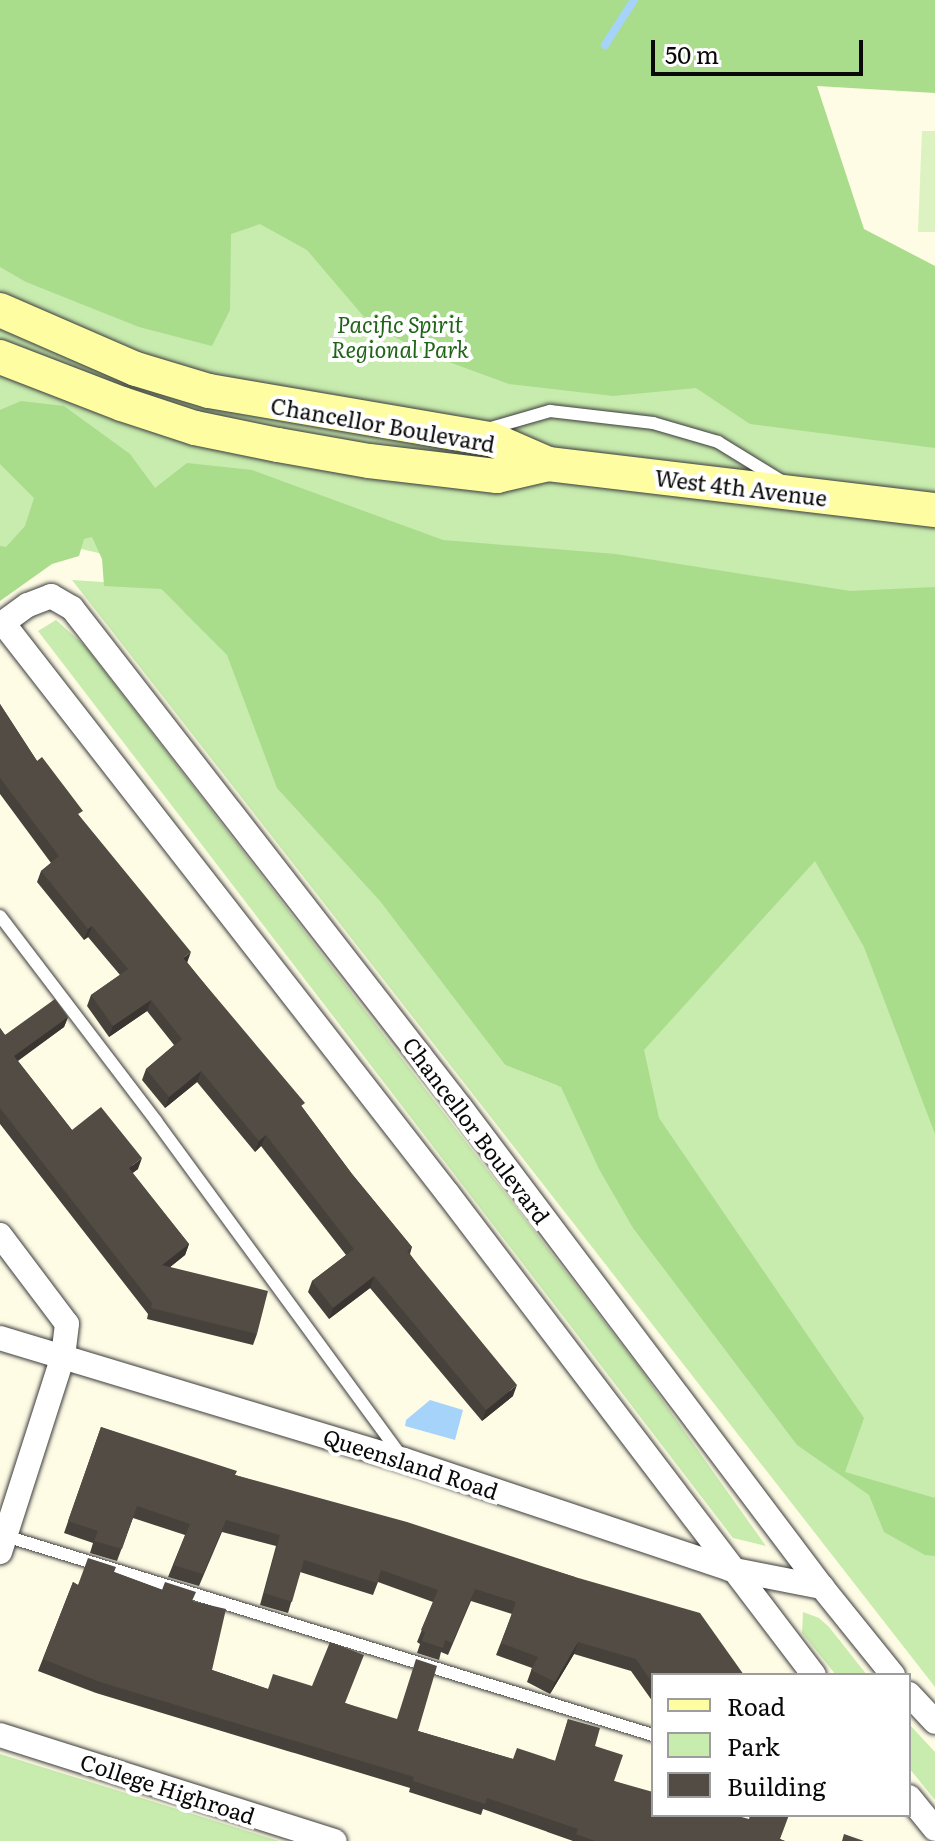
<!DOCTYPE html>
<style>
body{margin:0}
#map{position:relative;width:935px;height:1841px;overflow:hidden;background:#fffce6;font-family:Literata,serif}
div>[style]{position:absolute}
.green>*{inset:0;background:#c8ebae}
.forest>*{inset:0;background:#a9dd8c}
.pitch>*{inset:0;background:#dcf2c0}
.water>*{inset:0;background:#a6d3fa}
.stream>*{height:8px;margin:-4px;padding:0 4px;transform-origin:4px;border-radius:4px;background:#a6d3fa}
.roads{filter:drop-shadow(0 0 2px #3c3c3c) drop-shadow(0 0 2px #3c3c3c)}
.service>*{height:12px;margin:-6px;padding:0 6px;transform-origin:6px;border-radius:6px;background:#fff}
.minor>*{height:24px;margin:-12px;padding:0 12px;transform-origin:12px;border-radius:12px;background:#fff}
.secondary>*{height:34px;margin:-17px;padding:0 17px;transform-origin:17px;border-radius:17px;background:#fffda1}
.wall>*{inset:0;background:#47413b}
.shaded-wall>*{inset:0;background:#3a3530}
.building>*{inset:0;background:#534c45}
span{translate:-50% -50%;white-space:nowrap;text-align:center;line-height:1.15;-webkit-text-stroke:8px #fff;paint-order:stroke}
.park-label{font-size:22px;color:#206417;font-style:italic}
.street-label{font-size:22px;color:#090909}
.legend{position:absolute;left:651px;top:1673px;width:260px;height:144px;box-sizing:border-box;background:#fff;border:2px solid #9d9d9d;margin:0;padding:10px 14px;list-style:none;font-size:24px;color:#090909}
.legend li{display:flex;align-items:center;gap:16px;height:40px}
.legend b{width:40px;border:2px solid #9d9d9d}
.scale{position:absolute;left:651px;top:40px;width:212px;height:36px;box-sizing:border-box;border:4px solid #090909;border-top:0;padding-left:10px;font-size:24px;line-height:28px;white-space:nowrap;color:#090909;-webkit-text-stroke:6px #fff;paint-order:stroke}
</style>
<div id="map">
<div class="green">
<i style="clip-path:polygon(evenodd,0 0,935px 433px,935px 1687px,72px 580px,149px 585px,161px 589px,184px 612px,158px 567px,73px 547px,0 594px,0 0,411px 941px,558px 1086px,505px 1065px,411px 941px)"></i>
<i style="clip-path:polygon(56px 620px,85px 646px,638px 1366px,766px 1546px,733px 1538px,38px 631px)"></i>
<i style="clip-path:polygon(803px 1612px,819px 1618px,829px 1627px,867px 1675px,836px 1675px,802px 1633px)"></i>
<i style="clip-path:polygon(909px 1724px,935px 1752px,935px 1800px,909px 1768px)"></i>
<i style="clip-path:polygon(0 1754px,113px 1789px,279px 1841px,0 1841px)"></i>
</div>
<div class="forest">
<i style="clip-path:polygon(0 0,935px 0,935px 93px,817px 86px,864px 229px,935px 266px,935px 448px,750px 424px,696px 388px,613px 396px,509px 384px,427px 354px,370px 324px,307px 250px,260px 224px,231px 234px,230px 310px,212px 346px,139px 327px,26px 282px,0 267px)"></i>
<i style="clip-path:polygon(21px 401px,64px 406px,130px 454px,155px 488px,187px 463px,252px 470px,443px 540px,616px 554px,850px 591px,935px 587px,935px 1134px,864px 947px,815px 861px,644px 1050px,659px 1118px,864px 1418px,845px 1472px,935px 1498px,935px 1556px,925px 1555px,884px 1532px,869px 1495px,797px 1445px,633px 1228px,599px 1169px,561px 1087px,505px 1065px,380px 901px,277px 788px,227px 655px,161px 589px,104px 586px,102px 559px,92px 537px,84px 539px,79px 556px,52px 564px,0 601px,0 546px,6px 547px,25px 526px,34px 498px,0 464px,0 410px)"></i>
</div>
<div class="pitch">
<i style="clip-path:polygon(922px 131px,935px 131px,935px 232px,918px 232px)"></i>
</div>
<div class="water">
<i style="clip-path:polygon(430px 1400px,463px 1410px,455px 1440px,405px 1426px,406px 1420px)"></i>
</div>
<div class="stream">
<i style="left:605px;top:45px;width:54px;rotate:-57.2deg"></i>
</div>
<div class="roads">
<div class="service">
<i style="left:484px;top:430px;width:69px;rotate:-16.1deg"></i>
<i style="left:550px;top:411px;width:104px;rotate:6.6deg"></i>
<i style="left:653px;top:423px;width:68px;rotate:16.3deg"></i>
<i style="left:718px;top:442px;width:73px;rotate:31.5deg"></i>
<i style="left:0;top:916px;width:258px;rotate:52.7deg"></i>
<i style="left:156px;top:1121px;width:416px;rotate:53.8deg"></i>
<i style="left:2px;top:1535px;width:681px;rotate:17.08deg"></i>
</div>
<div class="minor">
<i style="left:3px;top:623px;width:724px;rotate:52.07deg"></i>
<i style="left:448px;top:1194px;width:604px;rotate:52.73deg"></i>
<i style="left:0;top:625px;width:34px;rotate:-36deg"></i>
<i style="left:28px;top:605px;width:25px;rotate:-21deg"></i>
<i style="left:51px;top:596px;width:24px;rotate:30deg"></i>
<i style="left:72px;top:608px;width:633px;rotate:52.12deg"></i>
<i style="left:461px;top:1108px;width:600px;rotate:53deg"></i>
<i style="left:822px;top:1587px;width:113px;rotate:51.1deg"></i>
<i style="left:0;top:1235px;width:111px;rotate:53deg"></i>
<i style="left:67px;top:1324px;width:32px;rotate:97deg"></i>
<i style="left:63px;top:1356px;width:206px;rotate:107.8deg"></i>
<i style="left:0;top:1338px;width:422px;rotate:16.8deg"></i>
<i style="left:404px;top:1460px;width:344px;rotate:18.5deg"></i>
<i style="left:730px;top:1569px;width:94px;rotate:11.1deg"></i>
<i style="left:909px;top:1694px;width:38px;rotate:47deg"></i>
<i style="left:0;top:1735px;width:351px;rotate:17.6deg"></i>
<i style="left:909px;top:1797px;width:41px;rotate:50.9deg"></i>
</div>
<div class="secondary">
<i style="left:0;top:310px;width:148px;rotate:23.5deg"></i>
<i style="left:136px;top:369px;width:76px;rotate:16.8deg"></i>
<i style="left:209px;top:391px;width:286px;rotate:9.7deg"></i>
<i style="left:491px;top:439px;width:62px;rotate:23.7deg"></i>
<i style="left:548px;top:464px;width:390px;rotate:6.8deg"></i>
<i style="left:0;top:357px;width:131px;rotate:21.1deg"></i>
<i style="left:122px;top:404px;width:77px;rotate:18.2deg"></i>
<i style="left:195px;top:428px;width:85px;rotate:11.6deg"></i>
<i style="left:278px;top:445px;width:92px;rotate:10deg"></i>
<i style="left:369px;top:461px;width:129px;rotate:6.7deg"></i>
<i style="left:497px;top:476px;width:52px;rotate:-13.2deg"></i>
</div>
</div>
<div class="wall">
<i style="clip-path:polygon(0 704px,37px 761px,80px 817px,187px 962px,303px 1108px,352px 1174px,412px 1247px,410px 1254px,513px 1396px,482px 1421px,370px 1288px,329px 1319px,308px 1292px,312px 1281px,346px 1255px,261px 1146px,255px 1152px,197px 1082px,165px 1108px,142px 1080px,146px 1069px,174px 1045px,147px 1011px,109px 1037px,87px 1006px,91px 995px,120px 975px,88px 937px,84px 940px,37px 882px,41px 871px,51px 863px,0 794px)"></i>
<i style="clip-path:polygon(68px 1017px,64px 1027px,18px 1061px,72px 1130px,138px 1169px,132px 1173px,189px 1244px,185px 1255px,170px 1267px,257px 1334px,253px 1345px,147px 1319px,148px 1314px,0 1124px,0 1028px,5px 1035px)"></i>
<i style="clip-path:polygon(101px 1427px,235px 1475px,575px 1577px,653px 1675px,653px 1702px,631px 1671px,574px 1654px,550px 1694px,527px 1682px,532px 1668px,496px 1655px,512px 1614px,471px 1601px,448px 1655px,441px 1652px,439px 1660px,417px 1653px,420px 1644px,417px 1642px,433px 1602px,378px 1582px,373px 1595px,300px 1572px,288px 1613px,260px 1605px,276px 1546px,222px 1532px,199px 1586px,168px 1577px,185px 1535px,133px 1518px,117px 1561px,90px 1553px,93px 1543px,64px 1533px)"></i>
<i style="clip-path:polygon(114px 1572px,193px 1601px,212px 1670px,268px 1689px,345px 1703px,418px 1731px,513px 1759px,555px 1761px,568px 1719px,595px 1746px,614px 1781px,785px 1841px,573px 1841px,483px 1809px,481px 1815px,409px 1792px,410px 1788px,96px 1693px,38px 1671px,73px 1582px,78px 1585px)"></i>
</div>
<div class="shaded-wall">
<i style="clip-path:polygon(92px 926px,88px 937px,84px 940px,88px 929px)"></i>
<i style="clip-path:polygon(191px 952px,187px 963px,183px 958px)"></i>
<i style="clip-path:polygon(151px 1000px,147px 1011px,109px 1037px,113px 1026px)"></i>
<i style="clip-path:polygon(68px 1017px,64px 1027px,10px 1066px,14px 1056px)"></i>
<i style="clip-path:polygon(201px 1071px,197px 1082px,165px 1108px,169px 1097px)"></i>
<i style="clip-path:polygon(266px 1135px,261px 1146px,255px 1152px,259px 1141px)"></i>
<i style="clip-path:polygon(142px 1158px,138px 1169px,125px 1179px,129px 1168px)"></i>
<i style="clip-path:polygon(189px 1244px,185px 1255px,159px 1276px,162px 1265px)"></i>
<i style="clip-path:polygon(374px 1276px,370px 1288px,329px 1319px,333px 1308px)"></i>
<i style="clip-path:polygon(517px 1385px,513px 1396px,482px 1421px,486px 1410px)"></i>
<i style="clip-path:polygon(578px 1642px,574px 1654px,550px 1694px,555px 1682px)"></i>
</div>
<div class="building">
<i style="clip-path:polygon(0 704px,37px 761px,42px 757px,83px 811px,78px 814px,191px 952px,183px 958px,305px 1103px,301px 1106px,352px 1174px,412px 1247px,407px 1251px,517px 1385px,486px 1410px,374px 1276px,333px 1308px,312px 1281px,354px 1249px,266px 1135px,259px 1141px,201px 1071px,169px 1097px,146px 1069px,182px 1039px,151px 1000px,113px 1026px,91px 995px,128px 969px,92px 926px,88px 929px,41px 871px,59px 856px,0 778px)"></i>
<i style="clip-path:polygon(55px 999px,68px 1017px,14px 1056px,72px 1130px,101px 1107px,142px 1158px,129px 1168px,189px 1244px,162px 1265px,268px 1291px,257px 1334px,151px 1308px,152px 1303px,0 1108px,0 1028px,5px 1035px)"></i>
<i style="clip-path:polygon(101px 1427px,237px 1471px,235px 1475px,407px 1522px,575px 1577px,700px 1613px,744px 1675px,653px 1675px,653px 1684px,636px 1659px,578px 1642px,555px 1682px,531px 1670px,538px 1657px,501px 1643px,516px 1602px,475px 1589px,452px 1643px,445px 1640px,443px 1648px,422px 1641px,425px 1632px,421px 1630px,438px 1590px,381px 1570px,377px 1583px,304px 1560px,292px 1602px,264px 1593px,280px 1535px,226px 1520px,203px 1574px,173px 1565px,190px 1524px,137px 1506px,122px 1549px,94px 1541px,98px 1531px,68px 1521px)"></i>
<i style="clip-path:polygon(88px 1558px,116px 1567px,114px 1572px,162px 1590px,165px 1582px,196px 1592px,192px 1601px,226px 1609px,212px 1670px,268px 1689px,273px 1674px,312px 1686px,330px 1642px,364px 1655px,345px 1703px,397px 1719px,416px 1659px,437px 1666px,418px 1731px,513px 1759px,517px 1748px,556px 1761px,568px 1719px,600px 1728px,595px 1746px,623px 1755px,614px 1781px,653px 1792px,653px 1815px,734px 1815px,749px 1819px,750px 1815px,789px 1815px,780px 1839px,785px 1841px,595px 1841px,576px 1834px,578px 1829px,487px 1798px,485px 1804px,413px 1781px,414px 1777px,100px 1682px,43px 1659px,73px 1582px,78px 1585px)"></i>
<i style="clip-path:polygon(844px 1834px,864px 1841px,842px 1841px)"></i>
</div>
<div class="park-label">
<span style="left:400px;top:336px">Pacific Spirit<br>Regional Park</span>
</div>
<div class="street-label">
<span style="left:383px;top:424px;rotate:10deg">Chancellor Boulevard</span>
<span style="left:741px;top:487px;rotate:7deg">West 4th Avenue</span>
<span style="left:477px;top:1130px;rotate:53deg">Chancellor Boulevard</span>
<span style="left:411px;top:1463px;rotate:18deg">Queensland Road</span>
<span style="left:168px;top:1788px;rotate:18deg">College Highroad</span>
</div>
<ul class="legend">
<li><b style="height:10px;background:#fffda1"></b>Road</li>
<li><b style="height:22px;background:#c8ebae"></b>Park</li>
<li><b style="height:22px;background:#534c45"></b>Building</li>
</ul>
<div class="scale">50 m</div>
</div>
